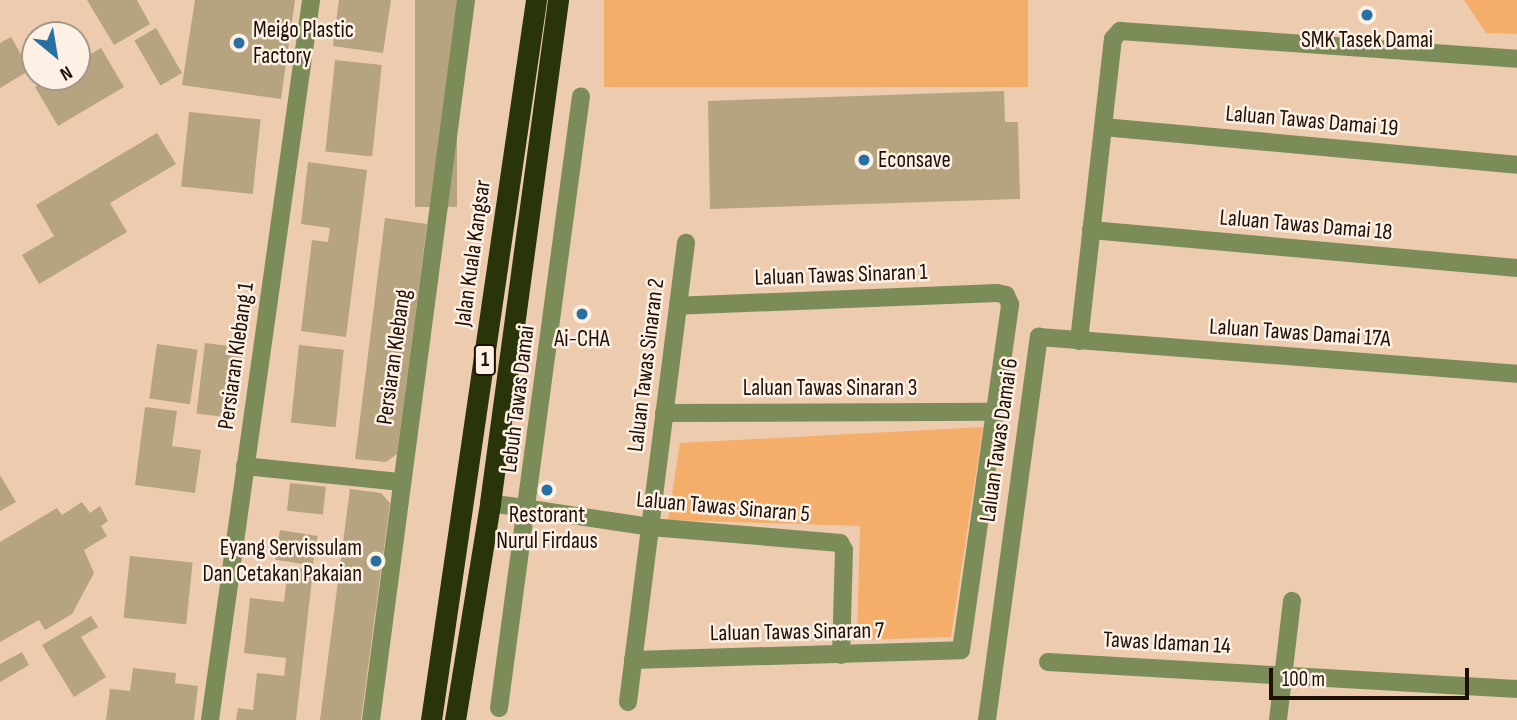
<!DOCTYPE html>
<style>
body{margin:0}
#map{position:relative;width:1517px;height:720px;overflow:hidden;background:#edcbae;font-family:"Sofia Sans Condensed",sans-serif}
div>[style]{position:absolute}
.green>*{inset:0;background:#f5ae6a;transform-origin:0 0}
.building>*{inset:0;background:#b6a37f;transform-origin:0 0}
.minor>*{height:18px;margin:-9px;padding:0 9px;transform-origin:9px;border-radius:9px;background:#7b8c59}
.highway>*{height:21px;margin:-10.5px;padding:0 10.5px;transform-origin:10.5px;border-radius:10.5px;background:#293409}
.dots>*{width:19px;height:19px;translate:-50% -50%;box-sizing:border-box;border:4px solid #fef0e4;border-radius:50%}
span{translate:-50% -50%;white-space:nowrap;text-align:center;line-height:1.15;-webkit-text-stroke:5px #fef0e4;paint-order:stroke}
.shield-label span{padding:2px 5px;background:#fef0e4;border:2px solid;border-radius:5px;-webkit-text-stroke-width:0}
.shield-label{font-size:21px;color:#1d1107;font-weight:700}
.poi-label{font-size:23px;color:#1d1107}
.left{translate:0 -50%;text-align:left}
.right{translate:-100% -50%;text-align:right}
.street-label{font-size:23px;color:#1d1107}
.north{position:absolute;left:21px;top:21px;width:70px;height:70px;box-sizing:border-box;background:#fef0e4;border:2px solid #a4978c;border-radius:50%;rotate:150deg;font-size:19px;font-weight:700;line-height:28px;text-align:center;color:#1d1107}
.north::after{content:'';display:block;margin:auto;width:24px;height:32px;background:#2670a3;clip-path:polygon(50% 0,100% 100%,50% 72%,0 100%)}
.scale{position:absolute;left:1269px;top:668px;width:200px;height:32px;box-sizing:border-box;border:4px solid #1d1107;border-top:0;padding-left:9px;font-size:21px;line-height:24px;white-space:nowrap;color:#1d1107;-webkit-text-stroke:5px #fef0e4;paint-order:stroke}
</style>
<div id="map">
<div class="green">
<i style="left:604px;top:0;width:424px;height:87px"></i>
<i style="clip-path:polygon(1464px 0,1517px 0,1517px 34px,1486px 33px)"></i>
<i style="clip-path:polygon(983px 427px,951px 637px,857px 640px,860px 526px,668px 520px,680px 443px)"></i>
</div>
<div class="building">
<i style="clip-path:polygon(87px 0,137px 0,150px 24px,114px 45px)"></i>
<i style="clip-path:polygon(195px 0,295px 0,281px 99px,182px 85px)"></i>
<i style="clip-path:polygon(339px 0,391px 0,383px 53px,333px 46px)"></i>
<i style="left:415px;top:0;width:42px;height:207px"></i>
<i style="left:156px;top:28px;width:52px;height:25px;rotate:60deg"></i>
<i style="clip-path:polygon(11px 37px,30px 70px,0 88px,0 43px)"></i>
<i style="clip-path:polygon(101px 48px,124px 87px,58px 126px,35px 87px,52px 77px,77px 77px,77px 62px)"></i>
<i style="left:335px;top:60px;width:47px;height:92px;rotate:6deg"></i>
<i style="clip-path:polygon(1004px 91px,1005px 122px,1018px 122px,1020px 199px,710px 209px,708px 101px)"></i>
<i style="left:189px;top:112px;width:72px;height:75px;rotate:6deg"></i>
<i style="clip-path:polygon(157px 133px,176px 164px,110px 203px,127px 232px,39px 284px,22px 255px,54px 236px,36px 205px)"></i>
<i style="clip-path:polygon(308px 162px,367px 170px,346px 337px,301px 331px,312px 240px,328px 242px,330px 228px,301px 224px)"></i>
<i style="clip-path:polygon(385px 218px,427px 224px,397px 454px,386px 462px,355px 459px)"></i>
<i style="left:205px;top:343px;width:38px;height:71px;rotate:7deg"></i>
<i style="left:157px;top:344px;width:41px;height:55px;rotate:8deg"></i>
<i style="left:299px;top:345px;width:45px;height:78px;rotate:6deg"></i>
<i style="clip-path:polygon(145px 407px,177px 411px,172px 446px,201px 450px,195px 493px,135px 485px)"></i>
<i style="clip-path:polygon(0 475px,16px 502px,0 511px)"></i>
<i style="left:290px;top:483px;width:36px;height:28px;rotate:6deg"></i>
<i style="clip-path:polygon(350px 489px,381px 493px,390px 503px,361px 720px,320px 720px)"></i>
<i style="clip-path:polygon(82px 502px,90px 513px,100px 506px,108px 521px,101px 526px,107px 536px,84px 550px,94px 573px,72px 614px,45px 630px,39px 620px,0 642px,0 542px,57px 508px,62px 515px)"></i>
<i style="left:280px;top:530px;width:38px;height:30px;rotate:9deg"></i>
<i style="left:130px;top:556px;width:63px;height:62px;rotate:6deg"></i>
<i style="clip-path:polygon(288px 567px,313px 570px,296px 720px,236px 720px,238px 708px,253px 710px,257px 673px,284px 676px,286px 658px,244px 653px,250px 598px,284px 602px)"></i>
<i style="clip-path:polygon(91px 616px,98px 627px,81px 637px,106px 677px,74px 697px,42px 645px)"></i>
<i style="clip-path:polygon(22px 652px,29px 665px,0 682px,0 664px)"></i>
<i style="clip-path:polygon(133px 668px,176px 673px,175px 683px,198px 686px,194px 720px,106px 720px,110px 689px,130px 691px)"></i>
</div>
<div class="minor">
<i style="left:1103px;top:127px;width:416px;rotate:5.2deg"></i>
<i style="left:1091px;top:230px;width:428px;rotate:5.1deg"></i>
<i style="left:1079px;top:341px;width:304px;rotate:-83.6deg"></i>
<i style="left:1113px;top:39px;width:11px;rotate:-49deg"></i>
<i style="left:1120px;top:31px;width:398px;rotate:4deg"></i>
<i style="left:664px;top:413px;width:331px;rotate:-0.2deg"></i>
<i style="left:245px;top:466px;width:157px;rotate:5.9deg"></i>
<i style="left:490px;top:503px;width:162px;rotate:8.5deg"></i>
<i style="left:650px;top:527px;width:191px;rotate:4.8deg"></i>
<i style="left:840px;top:543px;width:8px;rotate:60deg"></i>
<i style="left:844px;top:550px;width:105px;rotate:91.6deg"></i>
<i style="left:633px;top:660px;width:328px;rotate:-1.7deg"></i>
<i style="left:961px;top:650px;width:349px;rotate:-81.9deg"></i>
<i style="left:1010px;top:304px;width:10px;rotate:-114deg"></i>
<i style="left:1006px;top:295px;width:9px;rotate:-167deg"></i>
<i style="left:997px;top:293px;width:319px;rotate:177.7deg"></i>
<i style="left:1048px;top:662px;width:470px;rotate:3.3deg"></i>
<i style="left:628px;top:702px;width:463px;rotate:-82.8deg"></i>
<i style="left:499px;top:708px;width:617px;rotate:-82.37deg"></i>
<i style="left:210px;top:720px;width:727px;rotate:-82.01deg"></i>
<i style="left:371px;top:720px;width:726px;rotate:-82.48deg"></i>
<i style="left:987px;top:720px;width:387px;rotate:-82.3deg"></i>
<i style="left:1039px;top:337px;width:479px;rotate:4.4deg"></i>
<i style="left:1278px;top:720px;width:120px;rotate:-83.3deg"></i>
</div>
<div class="highway">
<i style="left:431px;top:720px;width:728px;rotate:-81.7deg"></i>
<i style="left:455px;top:720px;width:220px;rotate:-80.8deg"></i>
<i style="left:490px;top:503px;width:508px;rotate:-82.3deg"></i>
</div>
<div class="dots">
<i style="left:1367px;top:15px;background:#2670a3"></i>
<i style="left:239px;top:43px;background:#2670a3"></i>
<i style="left:864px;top:160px;background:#2670a3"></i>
<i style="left:582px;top:314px;background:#2670a3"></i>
<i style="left:547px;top:490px;background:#2670a3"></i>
<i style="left:376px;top:561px;background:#2670a3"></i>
</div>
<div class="shield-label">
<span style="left:485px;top:360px">1</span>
</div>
<div class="poi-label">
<span class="left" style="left:253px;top:43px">Meigo Plastic<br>Factory</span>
<span style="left:1367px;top:40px">SMK Tasek Damai</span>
<span class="left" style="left:878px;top:160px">Econsave</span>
<span style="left:582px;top:339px">Ai-CHA</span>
<span style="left:547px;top:528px">Restorant<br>Nurul Firdaus</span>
<span class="right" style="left:362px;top:561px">Eyang Servissulam<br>Dan Cetakan Pakaian</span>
</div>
<div class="street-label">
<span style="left:1312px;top:121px;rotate:5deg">Laluan Tawas Damai 19</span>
<span style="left:1306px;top:225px;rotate:5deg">Laluan Tawas Damai 18</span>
<span style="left:473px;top:253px;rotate:-82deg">Jalan Kuala Kangsar</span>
<span style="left:841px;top:275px;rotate:-2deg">Laluan Tawas Sinaran 1</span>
<span style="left:1300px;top:333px;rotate:4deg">Laluan Tawas Damai 17A</span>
<span style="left:236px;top:356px;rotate:-82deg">Persiaran Klebang 1</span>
<span style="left:394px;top:357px;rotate:-82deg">Persiaran Klebang</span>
<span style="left:646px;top:365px;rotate:-83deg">Laluan Tawas Sinaran 2</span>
<span style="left:830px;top:388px">Laluan Tawas Sinaran 3</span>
<span style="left:518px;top:399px;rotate:-83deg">Lebuh Tawas Damai</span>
<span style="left:999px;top:440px;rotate:-82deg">Laluan Tawas Damai 6</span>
<span style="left:723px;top:507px;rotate:5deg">Laluan Tawas Sinaran 5</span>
<span style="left:797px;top:632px;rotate:-1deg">Laluan Tawas Sinaran 7</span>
<span style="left:1167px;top:643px;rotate:3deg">Tawas Idaman 14</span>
</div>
<div class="north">N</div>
<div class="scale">100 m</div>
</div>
